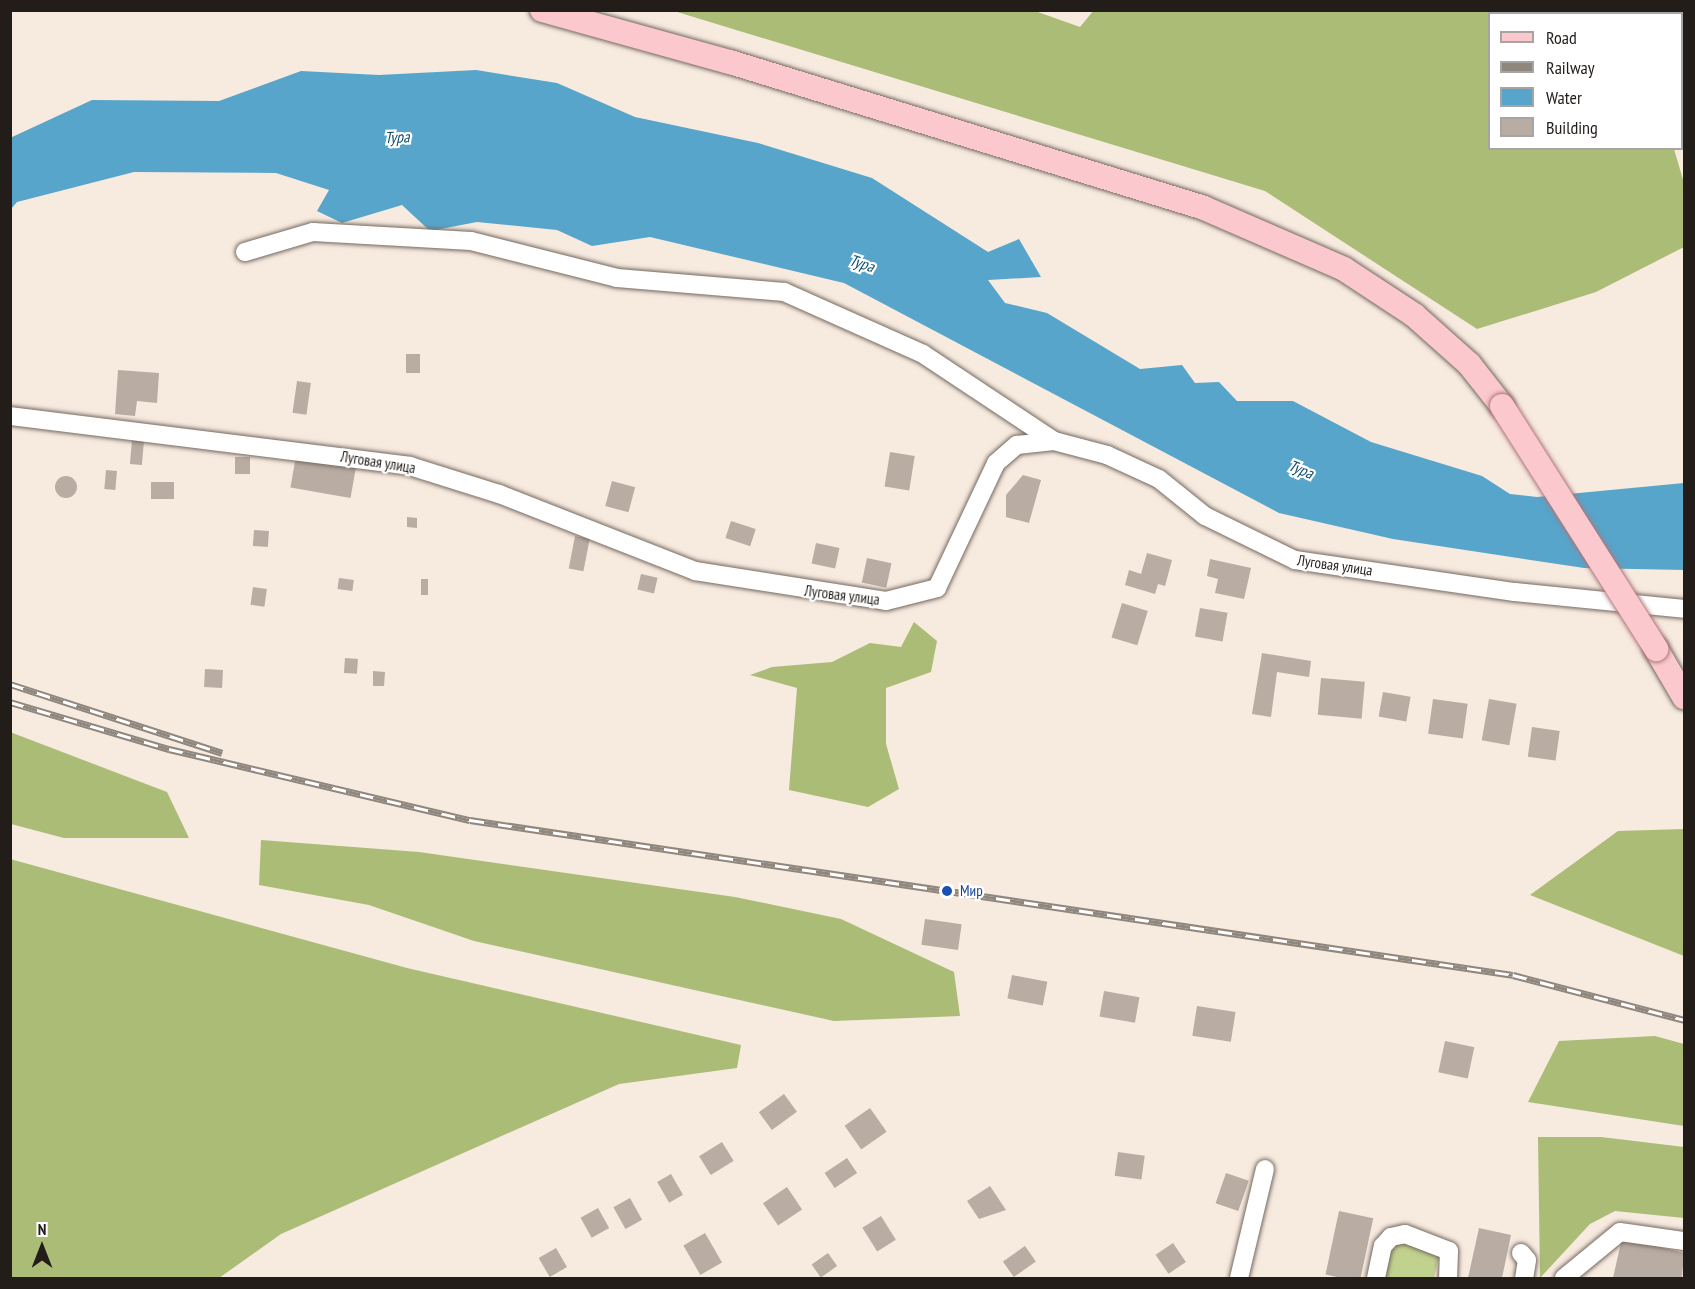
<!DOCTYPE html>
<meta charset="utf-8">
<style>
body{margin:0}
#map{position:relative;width:1695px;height:1289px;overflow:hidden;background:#f7eadf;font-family:"PT Sans Narrow",sans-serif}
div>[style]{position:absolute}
.green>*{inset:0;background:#c1d28e}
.forest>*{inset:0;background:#abbc76}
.water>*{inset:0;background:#57a5cb}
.building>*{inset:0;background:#b9aca2;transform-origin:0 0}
.round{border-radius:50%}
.roads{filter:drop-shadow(0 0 2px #756960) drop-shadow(0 0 2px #756960)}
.minor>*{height:18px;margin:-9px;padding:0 9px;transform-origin:9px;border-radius:9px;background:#fff}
.major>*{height:24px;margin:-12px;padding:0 12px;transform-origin:12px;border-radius:12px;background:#fbc9cd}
.rail>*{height:7px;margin-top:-3.5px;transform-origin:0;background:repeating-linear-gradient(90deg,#fff 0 14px,#8f867e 0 28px);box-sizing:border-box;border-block:2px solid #8f867e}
.bridges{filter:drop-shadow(0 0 2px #ad7579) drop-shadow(0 0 2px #ad7579)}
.major-bridge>*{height:24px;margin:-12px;padding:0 12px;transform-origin:12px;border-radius:12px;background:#fbc9cd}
.dots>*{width:16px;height:16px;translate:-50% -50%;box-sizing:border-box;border:3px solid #fff;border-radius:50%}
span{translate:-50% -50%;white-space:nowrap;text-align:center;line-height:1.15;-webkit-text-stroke:4.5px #fff;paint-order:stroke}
.street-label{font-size:15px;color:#221d19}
.transit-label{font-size:15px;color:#164399}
.left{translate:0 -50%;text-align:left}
.water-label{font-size:16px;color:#104f6b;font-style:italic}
.frame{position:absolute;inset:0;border:12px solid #221d19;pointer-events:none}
.legend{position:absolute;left:1488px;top:12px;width:195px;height:138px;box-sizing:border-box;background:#fff;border:2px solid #a7a5a3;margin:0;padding:8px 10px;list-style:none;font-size:18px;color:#221d19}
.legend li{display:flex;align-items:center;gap:12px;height:30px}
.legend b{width:30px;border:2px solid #a7a5a3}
.north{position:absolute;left:12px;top:1217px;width:60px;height:60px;-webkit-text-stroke:4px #fff;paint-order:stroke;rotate:0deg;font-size:16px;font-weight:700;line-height:24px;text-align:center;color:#221d19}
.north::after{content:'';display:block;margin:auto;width:21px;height:27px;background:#221d19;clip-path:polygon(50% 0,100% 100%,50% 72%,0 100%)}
</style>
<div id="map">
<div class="green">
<i style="clip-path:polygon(1392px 1233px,1442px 1241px,1434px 1278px,1381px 1278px)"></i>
</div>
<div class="forest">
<i style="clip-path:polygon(1035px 11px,1080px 27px,1094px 10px,1634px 11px,1490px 14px,1490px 148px,1674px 149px,1684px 183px,1684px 247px,1596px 292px,1477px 329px,1265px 191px,674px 11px)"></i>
<i style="clip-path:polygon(914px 622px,937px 641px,931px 672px,886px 688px,886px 744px,899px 789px,868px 807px,789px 790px,797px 688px,750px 675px,772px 667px,832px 662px,870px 643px,901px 647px)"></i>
<i style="clip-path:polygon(10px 732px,167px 792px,189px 838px,64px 838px,11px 824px)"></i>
<i style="clip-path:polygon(1684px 829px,1684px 956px,1530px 895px,1618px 831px)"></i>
<i style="clip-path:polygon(261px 840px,419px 852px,735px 897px,841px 919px,954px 972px,960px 1016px,834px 1021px,474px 941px,369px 905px,259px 885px)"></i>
<i style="clip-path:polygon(10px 859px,407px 968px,741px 1045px,737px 1068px,619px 1084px,281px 1234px,219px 1278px,11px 1278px)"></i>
<i style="clip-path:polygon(1655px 1036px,1684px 1044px,1684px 1126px,1528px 1102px,1559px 1041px)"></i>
<i style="clip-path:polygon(1538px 1137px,1601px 1137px,1684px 1147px,1684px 1218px,1615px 1211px,1590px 1224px,1540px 1278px)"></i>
</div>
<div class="water">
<i style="clip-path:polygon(476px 70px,557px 83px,635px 117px,758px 143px,872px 178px,988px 252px,1019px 239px,1041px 277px,988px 280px,1005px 303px,1047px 313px,1140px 369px,1182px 365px,1195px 383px,1219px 382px,1237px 401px,1293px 401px,1371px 442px,1482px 476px,1510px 494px,1537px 497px,1684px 483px,1684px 570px,1584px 568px,1393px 539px,1279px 513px,844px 283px,650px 237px,592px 246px,557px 230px,477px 222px,430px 231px,402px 205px,342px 223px,317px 211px,329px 190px,276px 173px,134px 172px,17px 202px,11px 209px,10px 138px,92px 100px,219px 101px,301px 71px,379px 75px)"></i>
</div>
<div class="building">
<i style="left:406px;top:354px;width:14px;height:19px"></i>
<i style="clip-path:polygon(118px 370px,159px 373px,157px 403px,137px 401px,135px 416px,115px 414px)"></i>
<i style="left:297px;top:381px;width:14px;height:32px;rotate:8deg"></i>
<i style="left:132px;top:440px;width:12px;height:24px;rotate:5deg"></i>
<i style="left:890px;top:452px;width:25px;height:35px;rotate:9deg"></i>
<i style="left:296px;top:456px;width:61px;height:32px;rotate:10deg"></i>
<i style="left:235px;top:457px;width:15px;height:17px"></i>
<i style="left:106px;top:470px;width:11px;height:19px;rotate:5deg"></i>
<i style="clip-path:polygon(1023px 475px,1041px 480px,1029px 523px,1006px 517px,1006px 495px)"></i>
<i class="round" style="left:55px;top:476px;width:22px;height:22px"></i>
<i style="left:612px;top:481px;width:24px;height:26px;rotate:15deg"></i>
<i style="left:151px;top:482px;width:23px;height:17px"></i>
<i style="clip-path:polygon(407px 517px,417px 518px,417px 528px,407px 527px)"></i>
<i style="left:731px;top:521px;width:26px;height:18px;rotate:18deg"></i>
<i style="left:254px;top:530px;width:15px;height:16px;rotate:4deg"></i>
<i style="left:575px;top:536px;width:15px;height:33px;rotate:11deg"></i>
<i style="left:816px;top:543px;width:24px;height:21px;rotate:12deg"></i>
<i style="clip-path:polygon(1147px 553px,1172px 560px,1165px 586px,1158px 584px,1155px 594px,1125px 585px,1129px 570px,1141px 574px)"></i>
<i style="left:867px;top:558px;width:25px;height:25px;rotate:12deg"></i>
<i style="clip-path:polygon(1210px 559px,1251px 568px,1244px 599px,1215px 593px,1218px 579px,1207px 576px)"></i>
<i style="left:641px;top:574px;width:17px;height:16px;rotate:13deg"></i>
<i style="left:339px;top:578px;width:15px;height:11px;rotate:8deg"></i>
<i style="left:421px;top:579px;width:7px;height:16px"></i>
<i style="left:253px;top:587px;width:14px;height:18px;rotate:8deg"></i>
<i style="left:1122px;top:603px;width:27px;height:36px;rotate:17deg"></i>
<i style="left:1200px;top:608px;width:28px;height:29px;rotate:10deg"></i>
<i style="clip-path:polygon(1262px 653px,1311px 661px,1309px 677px,1277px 672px,1271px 717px,1252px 714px)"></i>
<i style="left:345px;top:658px;width:13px;height:15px;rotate:4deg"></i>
<i style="left:205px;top:669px;width:18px;height:18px;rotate:3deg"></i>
<i style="clip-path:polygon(373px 671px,385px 672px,384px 686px,373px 686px)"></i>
<i style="left:1321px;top:678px;width:44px;height:37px;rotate:5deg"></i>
<i style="left:1383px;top:692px;width:28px;height:25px;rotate:10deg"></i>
<i style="left:1433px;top:699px;width:35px;height:35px;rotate:8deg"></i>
<i style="left:1489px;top:699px;width:28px;height:42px;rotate:10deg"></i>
<i style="left:1532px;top:727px;width:28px;height:30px;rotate:8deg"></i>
<i style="left:925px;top:919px;width:37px;height:26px;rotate:8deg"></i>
<i style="left:1012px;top:975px;width:36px;height:24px;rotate:11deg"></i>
<i style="left:1104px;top:991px;width:36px;height:26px;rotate:10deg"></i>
<i style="left:1197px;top:1006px;width:39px;height:30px;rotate:9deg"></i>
<i style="left:1445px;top:1041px;width:30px;height:32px;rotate:12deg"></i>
<i style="left:784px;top:1094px;width:22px;height:31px;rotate:54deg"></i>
<i style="left:870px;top:1108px;width:29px;height:31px;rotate:55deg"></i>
<i style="left:722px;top:1142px;width:22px;height:27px;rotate:58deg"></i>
<i style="left:1118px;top:1152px;width:27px;height:24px;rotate:8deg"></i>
<i style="left:847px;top:1158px;width:18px;height:27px;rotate:56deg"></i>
<i style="left:1226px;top:1173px;width:24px;height:32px;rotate:19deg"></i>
<i style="left:671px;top:1174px;width:24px;height:16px;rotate:60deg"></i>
<i style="clip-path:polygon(990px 1186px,1006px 1210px,979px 1219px,967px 1201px)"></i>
<i style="left:787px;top:1187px;width:27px;height:29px;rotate:56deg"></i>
<i style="left:630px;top:1198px;width:25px;height:19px;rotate:61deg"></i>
<i style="left:598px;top:1208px;width:23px;height:20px;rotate:61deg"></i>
<i style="left:1339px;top:1211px;width:35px;height:65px;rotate:12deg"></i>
<i style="left:881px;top:1216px;width:28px;height:22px;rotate:58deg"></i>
<i style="clip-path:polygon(1479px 1228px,1511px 1235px,1502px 1278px,1468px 1278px)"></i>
<i style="left:705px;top:1233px;width:34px;height:25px;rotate:60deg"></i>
<i style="clip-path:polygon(1622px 1238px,1684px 1253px,1682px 1278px,1613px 1278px)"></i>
<i style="left:1173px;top:1243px;width:23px;height:21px;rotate:56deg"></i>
<i style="left:1025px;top:1246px;width:19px;height:27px;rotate:55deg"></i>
<i style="left:556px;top:1248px;width:22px;height:20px;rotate:60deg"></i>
<i style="left:828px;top:1253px;width:16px;height:20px;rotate:55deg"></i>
</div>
<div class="roads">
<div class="minor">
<i style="left:245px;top:252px;width:71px;rotate:-16.4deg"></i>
<i style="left:313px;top:232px;width:158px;rotate:3.3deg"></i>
<i style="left:471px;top:241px;width:151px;rotate:14.2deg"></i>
<i style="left:617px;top:278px;width:168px;rotate:4.8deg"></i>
<i style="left:784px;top:292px;width:152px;rotate:24deg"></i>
<i style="left:923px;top:354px;width:157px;rotate:33.6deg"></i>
<i style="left:10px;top:416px;width:403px;rotate:7.1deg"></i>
<i style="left:410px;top:466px;width:93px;rotate:17.5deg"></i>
<i style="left:499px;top:494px;width:211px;rotate:21.4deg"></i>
<i style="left:695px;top:571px;width:193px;rotate:8.9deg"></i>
<i style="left:886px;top:601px;width:53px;rotate:-14.3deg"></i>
<i style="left:937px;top:588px;width:138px;rotate:-64.7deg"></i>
<i style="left:996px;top:463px;width:28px;rotate:-41deg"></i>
<i style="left:1017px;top:445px;width:37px;rotate:-6deg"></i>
<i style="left:1054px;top:441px;width:55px;rotate:14.8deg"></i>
<i style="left:1107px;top:455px;width:57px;rotate:24.8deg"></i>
<i style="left:1159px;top:479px;width:59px;rotate:38.8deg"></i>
<i style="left:1205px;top:516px;width:100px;rotate:26.1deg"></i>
<i style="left:1295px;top:560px;width:222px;rotate:8.3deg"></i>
<i style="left:1515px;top:592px;width:170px;rotate:5.7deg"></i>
<i style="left:1521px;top:1253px;width:9px;rotate:49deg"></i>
<i style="left:1527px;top:1260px;width:18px;rotate:99deg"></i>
<i style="left:1239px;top:1278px;width:112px;rotate:-76.6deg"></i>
<i style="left:1376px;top:1278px;width:33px;rotate:-78deg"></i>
<i style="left:1383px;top:1246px;width:12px;rotate:-48deg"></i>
<i style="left:1391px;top:1237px;width:14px;rotate:-12deg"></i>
<i style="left:1405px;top:1234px;width:47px;rotate:21.1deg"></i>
<i style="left:1449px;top:1251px;width:27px;rotate:92deg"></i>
<i style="left:1564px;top:1278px;width:72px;rotate:-39.4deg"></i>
<i style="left:1620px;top:1232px;width:65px;rotate:8deg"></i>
</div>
<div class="major">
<i style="left:542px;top:10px;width:195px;rotate:15.5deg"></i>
<i style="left:730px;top:62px;width:496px;rotate:17.1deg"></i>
<i style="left:1204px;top:208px;width:153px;rotate:23.5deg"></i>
<i style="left:1344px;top:269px;width:84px;rotate:33.3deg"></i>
<i style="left:1414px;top:315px;width:74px;rotate:41.7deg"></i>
<i style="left:1469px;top:364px;width:53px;rotate:51.8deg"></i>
<i style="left:1656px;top:649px;width:56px;rotate:59.7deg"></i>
</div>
</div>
<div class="rail">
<i style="left:10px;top:684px;width:223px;rotate:18deg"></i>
<i style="left:10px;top:702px;width:166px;rotate:16.5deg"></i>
<i style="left:169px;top:749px;width:309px;rotate:13.3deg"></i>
<i style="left:470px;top:820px;width:1054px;rotate:8.45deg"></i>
<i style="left:1513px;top:975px;width:177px;rotate:14.7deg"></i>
</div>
<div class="bridges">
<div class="major-bridge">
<i style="left:1502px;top:406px;width:288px;rotate:57.6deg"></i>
</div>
</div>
<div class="dots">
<i style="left:947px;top:891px;background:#1a4fb4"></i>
</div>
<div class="street-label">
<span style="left:378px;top:462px;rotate:9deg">Луговая улица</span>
<span style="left:1335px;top:565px;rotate:8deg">Луговая улица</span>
<span style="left:842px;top:595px;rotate:7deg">Луговая улица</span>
</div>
<div class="transit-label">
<span class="left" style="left:960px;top:891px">Мир</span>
</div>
<div class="water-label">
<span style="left:397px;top:137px;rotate:-2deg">Тура</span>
<span style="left:862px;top:263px;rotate:18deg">Тура</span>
<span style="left:1301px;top:469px;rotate:22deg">Тура</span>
</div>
<div class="frame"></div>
<ul class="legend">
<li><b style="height:8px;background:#fbc9cd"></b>Road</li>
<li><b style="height:8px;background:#8f867e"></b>Railway</li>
<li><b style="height:16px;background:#57a5cb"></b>Water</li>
<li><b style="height:16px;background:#b9aca2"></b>Building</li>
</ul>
<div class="north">N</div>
</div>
